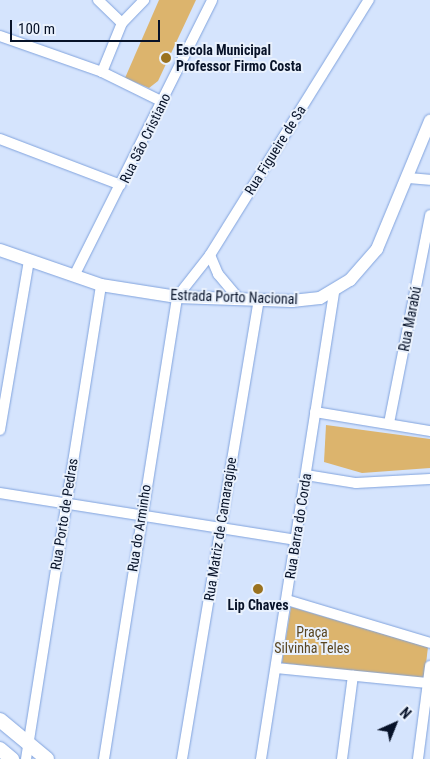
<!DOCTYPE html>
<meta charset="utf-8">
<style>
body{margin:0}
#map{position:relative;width:430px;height:759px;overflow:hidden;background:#d5e4fd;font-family:"Roboto Condensed",sans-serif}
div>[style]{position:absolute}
.green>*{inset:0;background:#dcb46d}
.roads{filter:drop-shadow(0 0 1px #81a3dd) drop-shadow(0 0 1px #81a3dd)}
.minor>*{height:10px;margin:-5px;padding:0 5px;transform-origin:5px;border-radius:5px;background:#fff}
.tertiary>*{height:12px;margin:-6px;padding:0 6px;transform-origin:6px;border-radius:6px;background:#fff}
.secondary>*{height:14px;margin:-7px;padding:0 7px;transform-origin:7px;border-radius:7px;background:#fff}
.dots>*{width:14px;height:14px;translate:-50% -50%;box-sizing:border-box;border:2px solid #e9f1fd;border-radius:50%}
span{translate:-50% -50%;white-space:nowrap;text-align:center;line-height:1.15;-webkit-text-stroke:4px #e9f1fd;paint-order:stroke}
.poi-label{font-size:14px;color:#071228;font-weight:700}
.left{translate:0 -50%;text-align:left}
.street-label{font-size:14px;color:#071228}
.park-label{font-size:14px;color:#594521}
.north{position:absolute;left:370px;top:699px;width:50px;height:50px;-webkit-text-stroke:4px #e9f1fd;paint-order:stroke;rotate:44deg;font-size:14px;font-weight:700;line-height:20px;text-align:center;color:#071228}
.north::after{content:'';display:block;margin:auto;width:18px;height:22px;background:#071228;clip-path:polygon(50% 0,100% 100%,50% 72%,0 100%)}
.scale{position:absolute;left:10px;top:20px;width:150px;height:22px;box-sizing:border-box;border:2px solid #071228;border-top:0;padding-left:6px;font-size:15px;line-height:18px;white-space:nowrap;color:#071228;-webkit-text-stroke:4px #e9f1fd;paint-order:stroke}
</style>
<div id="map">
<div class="green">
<i style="clip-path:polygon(159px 0,196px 0,158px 81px,149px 88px,125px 78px)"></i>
<i style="clip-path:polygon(326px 425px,430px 439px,430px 468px,362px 473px,324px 462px)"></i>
<i style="clip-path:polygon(291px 607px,428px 647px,424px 680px,282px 663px)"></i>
</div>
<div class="roads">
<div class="minor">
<i style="left:98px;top:0;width:33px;rotate:44deg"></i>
<i style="left:0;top:36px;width:108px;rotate:19.4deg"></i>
<i style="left:102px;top:72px;width:68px;rotate:26.2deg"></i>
<i style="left:102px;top:72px;width:53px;rotate:-67.8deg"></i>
<i style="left:122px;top:23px;width:32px;rotate:-46deg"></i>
<i style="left:0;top:139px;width:129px;rotate:20.8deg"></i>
<i style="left:408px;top:178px;width:22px;rotate:5deg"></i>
<i style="left:210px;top:255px;width:21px;rotate:67deg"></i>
<i style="left:218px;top:274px;width:31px;rotate:50deg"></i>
<i style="left:75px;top:274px;width:306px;rotate:-63.4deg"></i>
<i style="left:315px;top:412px;width:117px;rotate:9.4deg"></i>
<i style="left:389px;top:423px;width:212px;rotate:-78.8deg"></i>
<i style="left:0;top:430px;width:172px;rotate:-80.3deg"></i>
<i style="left:306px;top:475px;width:51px;rotate:9.1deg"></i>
<i style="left:356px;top:483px;width:74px;rotate:-3.1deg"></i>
<i style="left:0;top:493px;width:300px;rotate:9deg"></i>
<i style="left:287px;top:600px;width:149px;rotate:16.7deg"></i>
<i style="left:276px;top:668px;width:152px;rotate:5.7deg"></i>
<i style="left:26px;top:759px;width:480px;rotate:-81deg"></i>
<i style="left:104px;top:759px;width:468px;rotate:-81deg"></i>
<i style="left:177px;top:297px;width:53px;rotate:-51.8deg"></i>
<i style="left:210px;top:255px;width:301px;rotate:-58.1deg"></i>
<i style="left:182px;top:759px;width:465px;rotate:-80.5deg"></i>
<i style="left:261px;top:759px;width:473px;rotate:-81.1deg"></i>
<i style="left:342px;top:759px;width:84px;rotate:-82.5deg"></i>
<i style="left:418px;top:759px;width:94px;rotate:-82.6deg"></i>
</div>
<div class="tertiary">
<i style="left:0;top:250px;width:107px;rotate:19.1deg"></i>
<i style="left:101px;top:285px;width:77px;rotate:9deg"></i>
<i style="left:177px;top:297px;width:115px;rotate:2deg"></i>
<i style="left:292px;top:301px;width:28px;rotate:-6deg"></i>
<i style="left:320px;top:298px;width:35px;rotate:-31deg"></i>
<i style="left:350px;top:280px;width:41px;rotate:-48.9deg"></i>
<i style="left:377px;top:249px;width:139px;rotate:-67.5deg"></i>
</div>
<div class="secondary">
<i style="left:0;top:720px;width:61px;rotate:39.7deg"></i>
<i style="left:0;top:749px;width:16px;rotate:40deg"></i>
</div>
</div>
<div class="dots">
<i style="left:166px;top:58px;background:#9a721f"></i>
<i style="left:258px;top:589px;background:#9a721f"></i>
</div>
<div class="poi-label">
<span class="left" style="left:176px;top:58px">Escola Municipal<br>Professor Firmo Costa</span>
<span style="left:258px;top:605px">Lip Chaves</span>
</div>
<div class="street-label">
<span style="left:145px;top:138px;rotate:-64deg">Rua São Cristiano</span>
<span style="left:275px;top:150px;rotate:-58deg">Rua Figueire de Sa</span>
<span style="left:234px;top:297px;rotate:2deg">Estrada Porto Nacional</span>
<span style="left:410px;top:319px;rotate:-79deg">Rua Marabú</span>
<span style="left:64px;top:514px;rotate:-81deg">Rua Porto de Pedras</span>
<span style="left:298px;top:526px;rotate:-81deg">Rua Barra do Corda</span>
<span style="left:139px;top:528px;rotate:-81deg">Rua do Arminho</span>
<span style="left:220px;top:529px;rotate:-81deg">Rua Matriz de Camaragipe</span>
</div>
<div class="park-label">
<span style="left:312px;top:640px">Praça<br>Silvinha Teles</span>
</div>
<div class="north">N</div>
<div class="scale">100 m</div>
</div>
